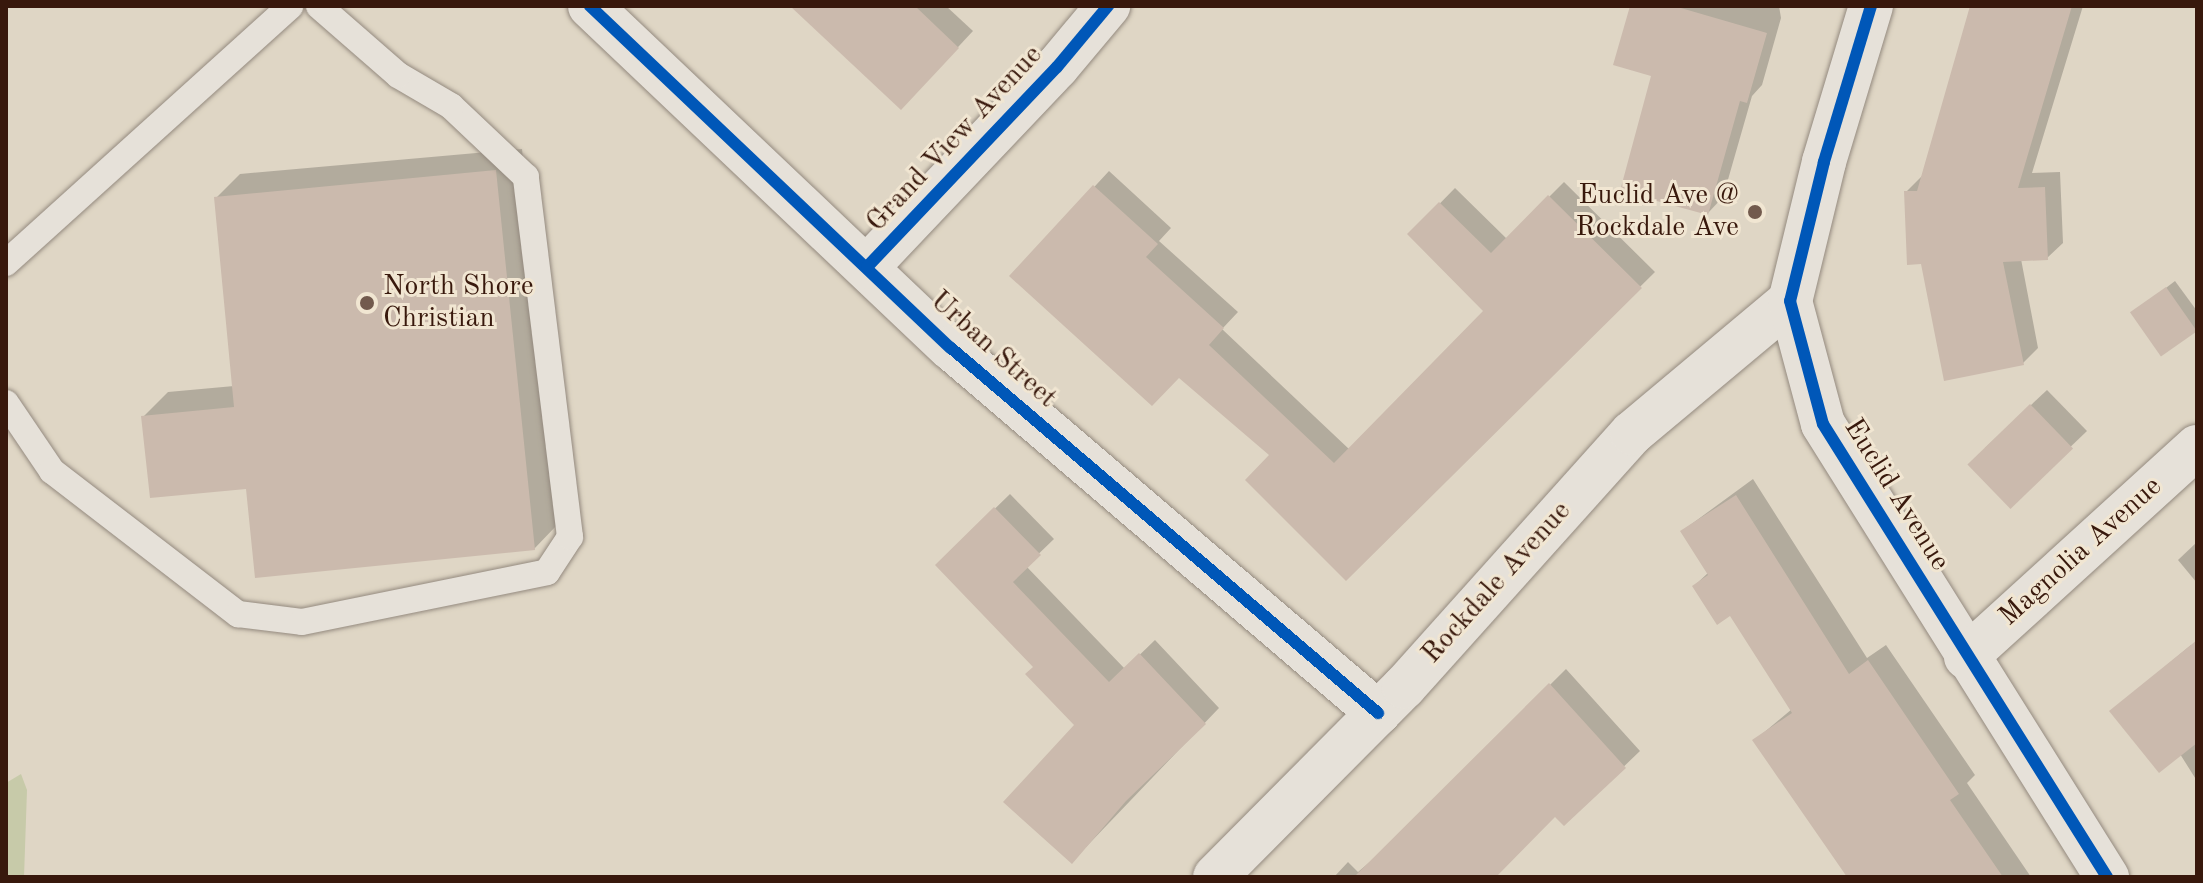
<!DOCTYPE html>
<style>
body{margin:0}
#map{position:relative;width:2203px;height:883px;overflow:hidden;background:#dfd6c5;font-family:"Old Standard TT",serif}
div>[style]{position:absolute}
.green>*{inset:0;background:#c7caa9}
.shadow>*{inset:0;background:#0003}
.building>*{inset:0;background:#cbbaad;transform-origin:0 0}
.roads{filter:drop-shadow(0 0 2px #948a7f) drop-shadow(0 0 2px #948a7f)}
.lane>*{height:26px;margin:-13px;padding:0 13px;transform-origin:13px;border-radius:13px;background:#e6e1d9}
.street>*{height:44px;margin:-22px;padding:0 22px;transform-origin:22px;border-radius:22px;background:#e6e1d9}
.secondary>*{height:44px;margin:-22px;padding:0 22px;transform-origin:22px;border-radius:22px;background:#e6e1d9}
.cycleway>*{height:12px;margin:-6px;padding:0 6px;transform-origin:6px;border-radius:6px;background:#0057b8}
.dots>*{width:22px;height:22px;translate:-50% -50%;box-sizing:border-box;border:4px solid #f1e6d2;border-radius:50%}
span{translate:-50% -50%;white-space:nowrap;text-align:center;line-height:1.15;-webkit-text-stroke:6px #f1e6d2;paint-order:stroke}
.street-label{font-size:28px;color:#38180c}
.poi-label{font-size:28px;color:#38180c}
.right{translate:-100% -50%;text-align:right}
.left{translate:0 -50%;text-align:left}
.frame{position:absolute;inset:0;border:8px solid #38180c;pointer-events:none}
</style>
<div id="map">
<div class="green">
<i style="clip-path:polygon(21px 774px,27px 790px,24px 877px,6px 877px,6px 783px)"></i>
</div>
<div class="shadow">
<i style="clip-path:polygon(793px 6px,946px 6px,973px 31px,916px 92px)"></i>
<i style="clip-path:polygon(1632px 6px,1779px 6px,1781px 18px,1762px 85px,1752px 96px,1723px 197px,1708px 213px)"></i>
<i style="clip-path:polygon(1971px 6px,2083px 6px,2032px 173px,2060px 172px,2063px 243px,2047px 258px,2021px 259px,2038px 348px,2023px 363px,1906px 192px,1922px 176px)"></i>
<i style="clip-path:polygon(522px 149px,558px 524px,534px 549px,248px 486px,143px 417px,168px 392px,234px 386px,216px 198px,240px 174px)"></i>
<i style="clip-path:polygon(1109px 171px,1171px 228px,1159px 241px,1238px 312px,1222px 329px,1350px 450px,1486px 311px,1410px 234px,1455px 188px,1507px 239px,1564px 182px,1655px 272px,1346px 578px,1272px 455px,1179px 376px,1012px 276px)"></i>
<i style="clip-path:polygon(2175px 281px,2197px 311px,2197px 328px,2162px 353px,2133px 313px)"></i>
<i style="clip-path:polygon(2047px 390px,2087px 431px,2010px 505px,1985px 448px)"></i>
<i style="clip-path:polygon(1753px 479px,1867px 658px,1886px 645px,1975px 775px,1967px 783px,2031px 877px,1850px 877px,1755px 740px,1792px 709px,1730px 613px,1694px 586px,1709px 572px,1682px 531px)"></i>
<i style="clip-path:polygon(1010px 494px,1054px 539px,1026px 566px,1125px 669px,1155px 640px,1219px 708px,1086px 847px,1077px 725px,1036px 667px,937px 565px)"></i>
<i style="clip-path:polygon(2197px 542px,2197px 583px,2178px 560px)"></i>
<i style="clip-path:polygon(2191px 645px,2197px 653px,2197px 781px,2180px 754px,2112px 711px)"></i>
<i style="clip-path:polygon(1566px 669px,1640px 751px,1564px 824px,1555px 814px,1459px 877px,1334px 877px,1348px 862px,1358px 872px,1385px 849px)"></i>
</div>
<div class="building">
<i style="clip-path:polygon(790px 6px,915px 6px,959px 48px,901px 110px)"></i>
<i style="clip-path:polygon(1630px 6px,1674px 6px,1767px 33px,1747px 103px,1740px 101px,1708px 215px,1620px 191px,1651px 76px,1613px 65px)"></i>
<i style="clip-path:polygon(1970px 6px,2072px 6px,2018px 188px,2045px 187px,2048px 260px,2003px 262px,2024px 365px,1944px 381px,1921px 264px,1907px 265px,1904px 191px,1917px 191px)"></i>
<i style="clip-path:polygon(496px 170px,535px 550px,255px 578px,246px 489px,150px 498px,141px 416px,234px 407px,214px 197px)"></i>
<i style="clip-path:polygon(1093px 185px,1158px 244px,1146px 257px,1224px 328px,1209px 345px,1334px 463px,1483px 311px,1407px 234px,1439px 202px,1491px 253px,1548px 195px,1642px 288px,1346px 581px,1245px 480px,1269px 455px,1179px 378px,1152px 406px,1009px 276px)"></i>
<i style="left:2166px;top:287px;width:54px;height:44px;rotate:55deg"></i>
<i style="left:2030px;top:404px;width:62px;height:87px;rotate:46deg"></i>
<i style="clip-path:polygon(1736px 495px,1849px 674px,1868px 660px,1959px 794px,1950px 800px,2003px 877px,1847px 877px,1752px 740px,1792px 713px,1730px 616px,1717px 625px,1692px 586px,1708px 575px,1680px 531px)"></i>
<i style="clip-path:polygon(994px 507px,1041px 555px,1013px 582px,1109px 682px,1139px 653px,1206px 724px,1126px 801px,1072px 864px,1003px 802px,1074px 725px,1025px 674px,1033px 667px,935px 565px)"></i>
<i style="clip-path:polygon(2197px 640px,2197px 743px,2159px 773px,2109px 711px)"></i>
<i style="clip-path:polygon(1549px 683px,1626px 768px,1564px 826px,1555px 817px,1496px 877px,1354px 877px)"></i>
</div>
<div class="roads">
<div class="lane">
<i style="left:6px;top:263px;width:383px;rotate:-42.1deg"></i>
<i style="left:6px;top:403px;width:82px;rotate:55.9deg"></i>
<i style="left:52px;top:471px;width:235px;rotate:37.6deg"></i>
<i style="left:238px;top:614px;width:64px;rotate:7.1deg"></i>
<i style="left:302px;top:622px;width:250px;rotate:-11.5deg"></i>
<i style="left:547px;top:572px;width:42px;rotate:-56.7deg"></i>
<i style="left:570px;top:537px;width:363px;rotate:-97deg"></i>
<i style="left:526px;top:177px;width:103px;rotate:-136.6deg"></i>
<i style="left:451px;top:106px;width:61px;rotate:-149.7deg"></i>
<i style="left:398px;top:75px;width:105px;rotate:-138.9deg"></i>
</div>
<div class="street">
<i style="left:590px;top:6px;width:497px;rotate:43.5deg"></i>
<i style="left:951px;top:348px;width:562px;rotate:40.52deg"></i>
<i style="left:867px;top:267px;width:276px;rotate:-46.5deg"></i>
<i style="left:1057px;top:67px;width:80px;rotate:-50.1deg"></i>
<i style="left:1215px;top:877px;width:268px;rotate:-45.2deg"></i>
<i style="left:1404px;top:687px;width:341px;rotate:-48.1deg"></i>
<i style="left:1632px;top:433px;width:206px;rotate:-39.9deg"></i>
</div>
<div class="secondary">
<i style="left:1871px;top:6px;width:163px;rotate:106.8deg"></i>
<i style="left:1824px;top:162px;width:143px;rotate:103.7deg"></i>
<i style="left:1790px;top:301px;width:127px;rotate:75deg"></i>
<i style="left:1823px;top:424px;width:535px;rotate:57.92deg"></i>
<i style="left:1966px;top:657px;width:312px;rotate:-42.3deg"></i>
</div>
</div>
<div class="cycleway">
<i style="left:590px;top:6px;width:497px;rotate:43.5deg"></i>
<i style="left:951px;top:348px;width:562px;rotate:40.52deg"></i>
<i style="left:1871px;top:6px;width:163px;rotate:106.8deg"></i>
<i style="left:1824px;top:162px;width:143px;rotate:103.7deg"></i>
<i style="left:1790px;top:301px;width:127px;rotate:75deg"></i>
<i style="left:1823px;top:424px;width:535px;rotate:57.92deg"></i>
<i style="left:867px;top:267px;width:276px;rotate:-46.5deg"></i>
<i style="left:1057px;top:67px;width:80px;rotate:-50.1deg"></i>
</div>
<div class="dots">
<i style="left:1755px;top:212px;background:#725a4d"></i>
<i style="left:367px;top:303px;background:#725a4d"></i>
</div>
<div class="street-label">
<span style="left:955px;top:139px;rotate:-47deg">Grand View Avenue</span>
<span style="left:993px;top:350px;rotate:42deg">Urban Street</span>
<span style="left:1896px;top:495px;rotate:58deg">Euclid Avenue</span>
<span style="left:2081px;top:552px;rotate:-42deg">Magnolia Avenue</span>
<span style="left:1497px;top:583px;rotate:-48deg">Rockdale Avenue</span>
</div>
<div class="poi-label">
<span class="right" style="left:1739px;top:212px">Euclid Ave @<br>Rockdale Ave</span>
<span class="left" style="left:383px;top:303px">North Shore<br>Christian</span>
</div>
<div class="frame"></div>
</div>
